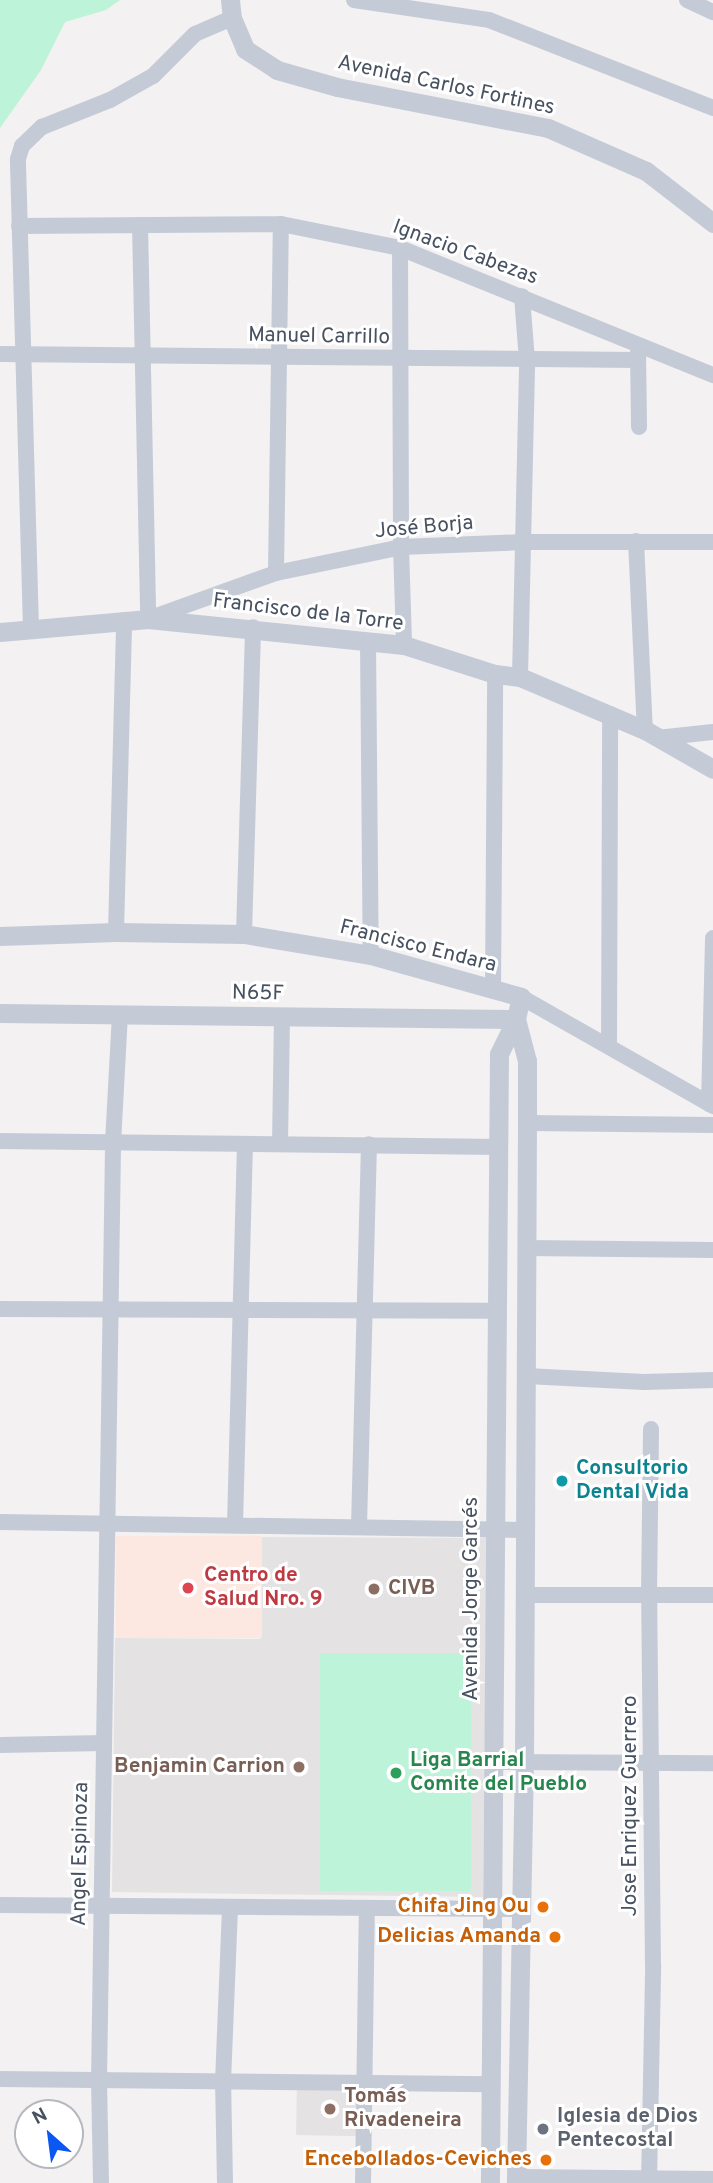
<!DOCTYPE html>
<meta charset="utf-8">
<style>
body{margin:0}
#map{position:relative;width:713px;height:2183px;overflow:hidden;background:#f3f1f1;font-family:Overpass,sans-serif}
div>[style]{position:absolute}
.education>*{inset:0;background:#e4e2e3;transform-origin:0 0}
.medical>*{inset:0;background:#fde7e1;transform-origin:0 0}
.green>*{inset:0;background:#bdf3d8;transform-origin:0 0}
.minor>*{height:16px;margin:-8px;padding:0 8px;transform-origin:8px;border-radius:8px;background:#c4cbd7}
.tertiary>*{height:19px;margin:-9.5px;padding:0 9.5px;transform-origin:9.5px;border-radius:9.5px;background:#c4cbd7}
.dots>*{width:19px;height:19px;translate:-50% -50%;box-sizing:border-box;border:4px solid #fff;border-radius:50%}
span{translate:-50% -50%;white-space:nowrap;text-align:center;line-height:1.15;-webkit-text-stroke:6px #fff;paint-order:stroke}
.street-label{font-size:21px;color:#475160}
.culture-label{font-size:21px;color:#0d838f;font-weight:700}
.left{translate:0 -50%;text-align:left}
.health-label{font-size:21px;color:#be3a42;font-weight:700}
.education-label{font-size:21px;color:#785e54;font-weight:700}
.right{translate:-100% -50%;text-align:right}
.leisure-label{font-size:21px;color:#27864d;font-weight:700}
.food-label{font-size:21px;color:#c56008;font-weight:700}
.worship-label{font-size:21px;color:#5b616d;font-weight:700}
.north{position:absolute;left:14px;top:2099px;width:70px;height:70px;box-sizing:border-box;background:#fff;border:2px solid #b5b9bf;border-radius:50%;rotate:332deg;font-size:19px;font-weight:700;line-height:28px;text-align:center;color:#475160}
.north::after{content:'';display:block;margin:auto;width:24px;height:32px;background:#0a57f4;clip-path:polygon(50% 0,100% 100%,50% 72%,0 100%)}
</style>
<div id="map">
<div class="education">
<i style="clip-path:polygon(262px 1537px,487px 1538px,483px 1897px,112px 1892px,115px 1638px,260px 1639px)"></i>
<i style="left:297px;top:2082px;width:67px;height:53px;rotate:1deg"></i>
</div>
<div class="medical">
<i style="left:116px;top:1536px;width:146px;height:102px"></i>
</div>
<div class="green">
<i style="clip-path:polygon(0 0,120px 0,106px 10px,65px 22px,41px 70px,0 128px)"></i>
<i style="left:471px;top:1653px;width:238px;height:151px;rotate:90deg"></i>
</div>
<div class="minor">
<i style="left:354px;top:0;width:136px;rotate:8.4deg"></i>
<i style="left:489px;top:20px;width:241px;rotate:21.4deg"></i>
<i style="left:687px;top:0;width:29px;rotate:25deg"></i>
<i style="left:140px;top:225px;width:394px;rotate:88.8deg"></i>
<i style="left:148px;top:619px;width:136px;rotate:-19.8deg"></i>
<i style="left:276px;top:573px;width:128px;rotate:-11.7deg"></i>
<i style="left:401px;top:547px;width:123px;rotate:-2.3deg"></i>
<i style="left:524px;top:542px;width:189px"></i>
<i style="left:19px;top:226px;width:262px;rotate:-0.4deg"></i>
<i style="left:281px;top:224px;width:121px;rotate:11.4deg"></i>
<i style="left:400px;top:248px;width:338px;rotate:22.1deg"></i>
<i style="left:400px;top:248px;width:299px;rotate:89.8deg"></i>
<i style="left:401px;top:547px;width:98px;rotate:88.2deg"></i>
<i style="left:638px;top:352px;width:75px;rotate:89.2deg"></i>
<i style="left:0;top:354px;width:637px;rotate:0.54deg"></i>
<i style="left:636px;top:541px;width:189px;rotate:87.3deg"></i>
<i style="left:276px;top:573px;width:349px;rotate:-89.2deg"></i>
<i style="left:31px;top:629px;width:470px;rotate:-91.6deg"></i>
<i style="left:18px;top:159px;width:14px;rotate:-73deg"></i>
<i style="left:22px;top:146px;width:28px;rotate:-44deg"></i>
<i style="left:42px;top:127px;width:73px;rotate:-21.7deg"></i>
<i style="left:110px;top:100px;width:49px;rotate:-29.2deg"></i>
<i style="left:153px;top:76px;width:59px;rotate:-45deg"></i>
<i style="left:195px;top:34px;width:40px;rotate:-23.4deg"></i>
<i style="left:368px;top:642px;width:313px;rotate:89.5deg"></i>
<i style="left:520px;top:677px;width:316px;rotate:-88.7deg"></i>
<i style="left:527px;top:361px;width:65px;rotate:-94.4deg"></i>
<i style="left:657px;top:738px;width:56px;rotate:-6.1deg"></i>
<i style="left:116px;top:932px;width:312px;rotate:-88.5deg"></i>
<i style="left:244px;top:934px;width:307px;rotate:-88.3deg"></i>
<i style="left:493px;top:989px;width:315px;rotate:-89.6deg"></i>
<i style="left:521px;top:997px;width:221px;rotate:29.6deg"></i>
<i style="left:609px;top:1046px;width:332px;rotate:-89.8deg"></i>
<i style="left:709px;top:1104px;width:166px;rotate:-88.6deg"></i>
<i style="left:527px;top:1123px;width:186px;rotate:0.6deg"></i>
<i style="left:0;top:1141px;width:500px;rotate:0.69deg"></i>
<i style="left:280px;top:1144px;width:127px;rotate:-89.1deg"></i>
<i style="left:526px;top:1248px;width:187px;rotate:0.6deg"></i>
<i style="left:0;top:1309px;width:497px;rotate:0.2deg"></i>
<i style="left:526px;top:1376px;width:118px;rotate:2.9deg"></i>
<i style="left:644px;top:1382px;width:69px;rotate:-1.7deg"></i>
<i style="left:0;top:1522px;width:524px;rotate:0.87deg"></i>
<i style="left:235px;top:1525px;width:381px;rotate:-88.5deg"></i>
<i style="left:359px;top:1526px;width:382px;rotate:-88.5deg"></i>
<i style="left:525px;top:1595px;width:188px"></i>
<i style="left:0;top:1745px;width:104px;rotate:-1.1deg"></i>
<i style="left:494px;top:1762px;width:219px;rotate:0.3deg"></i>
<i style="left:0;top:1905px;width:521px;rotate:0.44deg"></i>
<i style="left:0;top:2079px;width:490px;rotate:0.6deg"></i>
<i style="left:516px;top:2177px;width:197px;rotate:0.6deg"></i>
<i style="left:101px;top:2183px;width:102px;rotate:-91.1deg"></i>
<i style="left:99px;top:2081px;width:938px;rotate:-89.14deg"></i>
<i style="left:113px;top:1143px;width:128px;rotate:-86.9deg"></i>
<i style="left:225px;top:2183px;width:101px;rotate:-91.1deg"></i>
<i style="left:223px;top:2082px;width:175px;rotate:-87.7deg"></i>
<i style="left:363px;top:2183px;width:275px;rotate:-89.2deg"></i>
<i style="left:649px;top:2183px;width:218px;rotate:-88.9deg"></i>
<i style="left:653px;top:1965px;width:370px;rotate:-90.6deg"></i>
<i style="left:649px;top:1595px;width:166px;rotate:-89.3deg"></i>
</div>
<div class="tertiary">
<i style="left:230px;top:0;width:18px;rotate:84deg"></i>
<i style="left:232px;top:18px;width:34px;rotate:67deg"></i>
<i style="left:245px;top:49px;width:38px;rotate:33deg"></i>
<i style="left:277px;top:70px;width:62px;rotate:15.8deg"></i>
<i style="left:337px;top:87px;width:215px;rotate:11deg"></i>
<i style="left:548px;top:128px;width:107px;rotate:23.7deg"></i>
<i style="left:646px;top:171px;width:85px;rotate:37.8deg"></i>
<i style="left:0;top:632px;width:149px;rotate:-5deg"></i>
<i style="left:148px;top:619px;width:257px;rotate:5.8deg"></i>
<i style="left:404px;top:645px;width:96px;rotate:17.7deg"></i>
<i style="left:495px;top:674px;width:25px;rotate:7deg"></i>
<i style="left:520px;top:677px;width:136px;rotate:23deg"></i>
<i style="left:645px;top:730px;width:78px;rotate:29.8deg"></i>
<i style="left:0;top:936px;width:116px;rotate:-2deg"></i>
<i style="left:116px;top:932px;width:128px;rotate:0.9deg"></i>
<i style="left:244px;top:934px;width:129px;rotate:9.4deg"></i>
<i style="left:371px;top:955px;width:156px;rotate:15.6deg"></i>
<i style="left:521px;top:997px;width:23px;rotate:103deg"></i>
<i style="left:516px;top:1019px;width:39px;rotate:116deg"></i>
<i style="left:499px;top:1054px;width:1129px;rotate:90.46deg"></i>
<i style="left:0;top:1013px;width:516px;rotate:0.67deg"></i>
<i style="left:516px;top:1019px;width:43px;rotate:75.3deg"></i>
<i style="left:527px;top:1061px;width:62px;rotate:90deg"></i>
<i style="left:527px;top:1123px;width:639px;rotate:90.27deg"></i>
<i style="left:524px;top:1762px;width:421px;rotate:91.1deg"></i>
</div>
<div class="dots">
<i style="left:562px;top:1481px;background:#0f9aa8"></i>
<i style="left:188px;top:1588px;background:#e0444e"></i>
<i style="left:374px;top:1589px;background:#8d6e63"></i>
<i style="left:299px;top:1767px;background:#8d6e63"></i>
<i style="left:396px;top:1773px;background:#2e9e5b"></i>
<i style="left:543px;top:1907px;background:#e8710a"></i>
<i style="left:555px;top:1937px;background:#e8710a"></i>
<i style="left:330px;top:2109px;background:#8d6e63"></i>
<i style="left:543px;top:2129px;background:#6b7280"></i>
<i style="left:546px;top:2160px;background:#e8710a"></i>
</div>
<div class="street-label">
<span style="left:446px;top:86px;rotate:12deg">Avenida Carlos Fortines</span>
<span style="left:465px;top:253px;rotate:20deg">Ignacio Cabezas</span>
<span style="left:319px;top:337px;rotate:1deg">Manuel Carrillo</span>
<span style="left:424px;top:528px;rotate:-5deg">José Borja</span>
<span style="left:308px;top:613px;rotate:7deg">Francisco de la Torre</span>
<span style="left:418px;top:947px;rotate:14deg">Francisco Endara</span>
<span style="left:258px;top:994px;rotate:1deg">N65F</span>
<span style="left:472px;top:1599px;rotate:-90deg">Avenida Jorge Garcés</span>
<span style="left:631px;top:1806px;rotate:-90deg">Jose Enriquez Guerrero</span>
<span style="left:81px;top:1854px;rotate:-89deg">Angel Espinoza</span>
</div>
<div class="culture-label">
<span class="left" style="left:576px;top:1481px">Consultorio<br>Dental Vida</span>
</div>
<div class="health-label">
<span class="left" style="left:204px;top:1588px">Centro de<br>Salud Nro. 9</span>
</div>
<div class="education-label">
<span class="left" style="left:388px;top:1589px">CIVB</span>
<span class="right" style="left:285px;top:1767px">Benjamin Carrion</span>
<span class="left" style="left:344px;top:2109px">Tomás<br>Rivadeneira</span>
</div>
<div class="leisure-label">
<span class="left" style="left:410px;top:1773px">Liga Barrial<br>Comite del Pueblo</span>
</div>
<div class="food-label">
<span class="right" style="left:529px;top:1907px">Chifa Jing Ou</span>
<span class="right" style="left:541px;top:1937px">Delicias Amanda</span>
<span class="right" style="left:532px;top:2160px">Encebollados-Ceviches</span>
</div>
<div class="worship-label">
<span class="left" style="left:557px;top:2129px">Iglesia de Dios<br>Pentecostal</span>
</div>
<div class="north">N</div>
</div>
